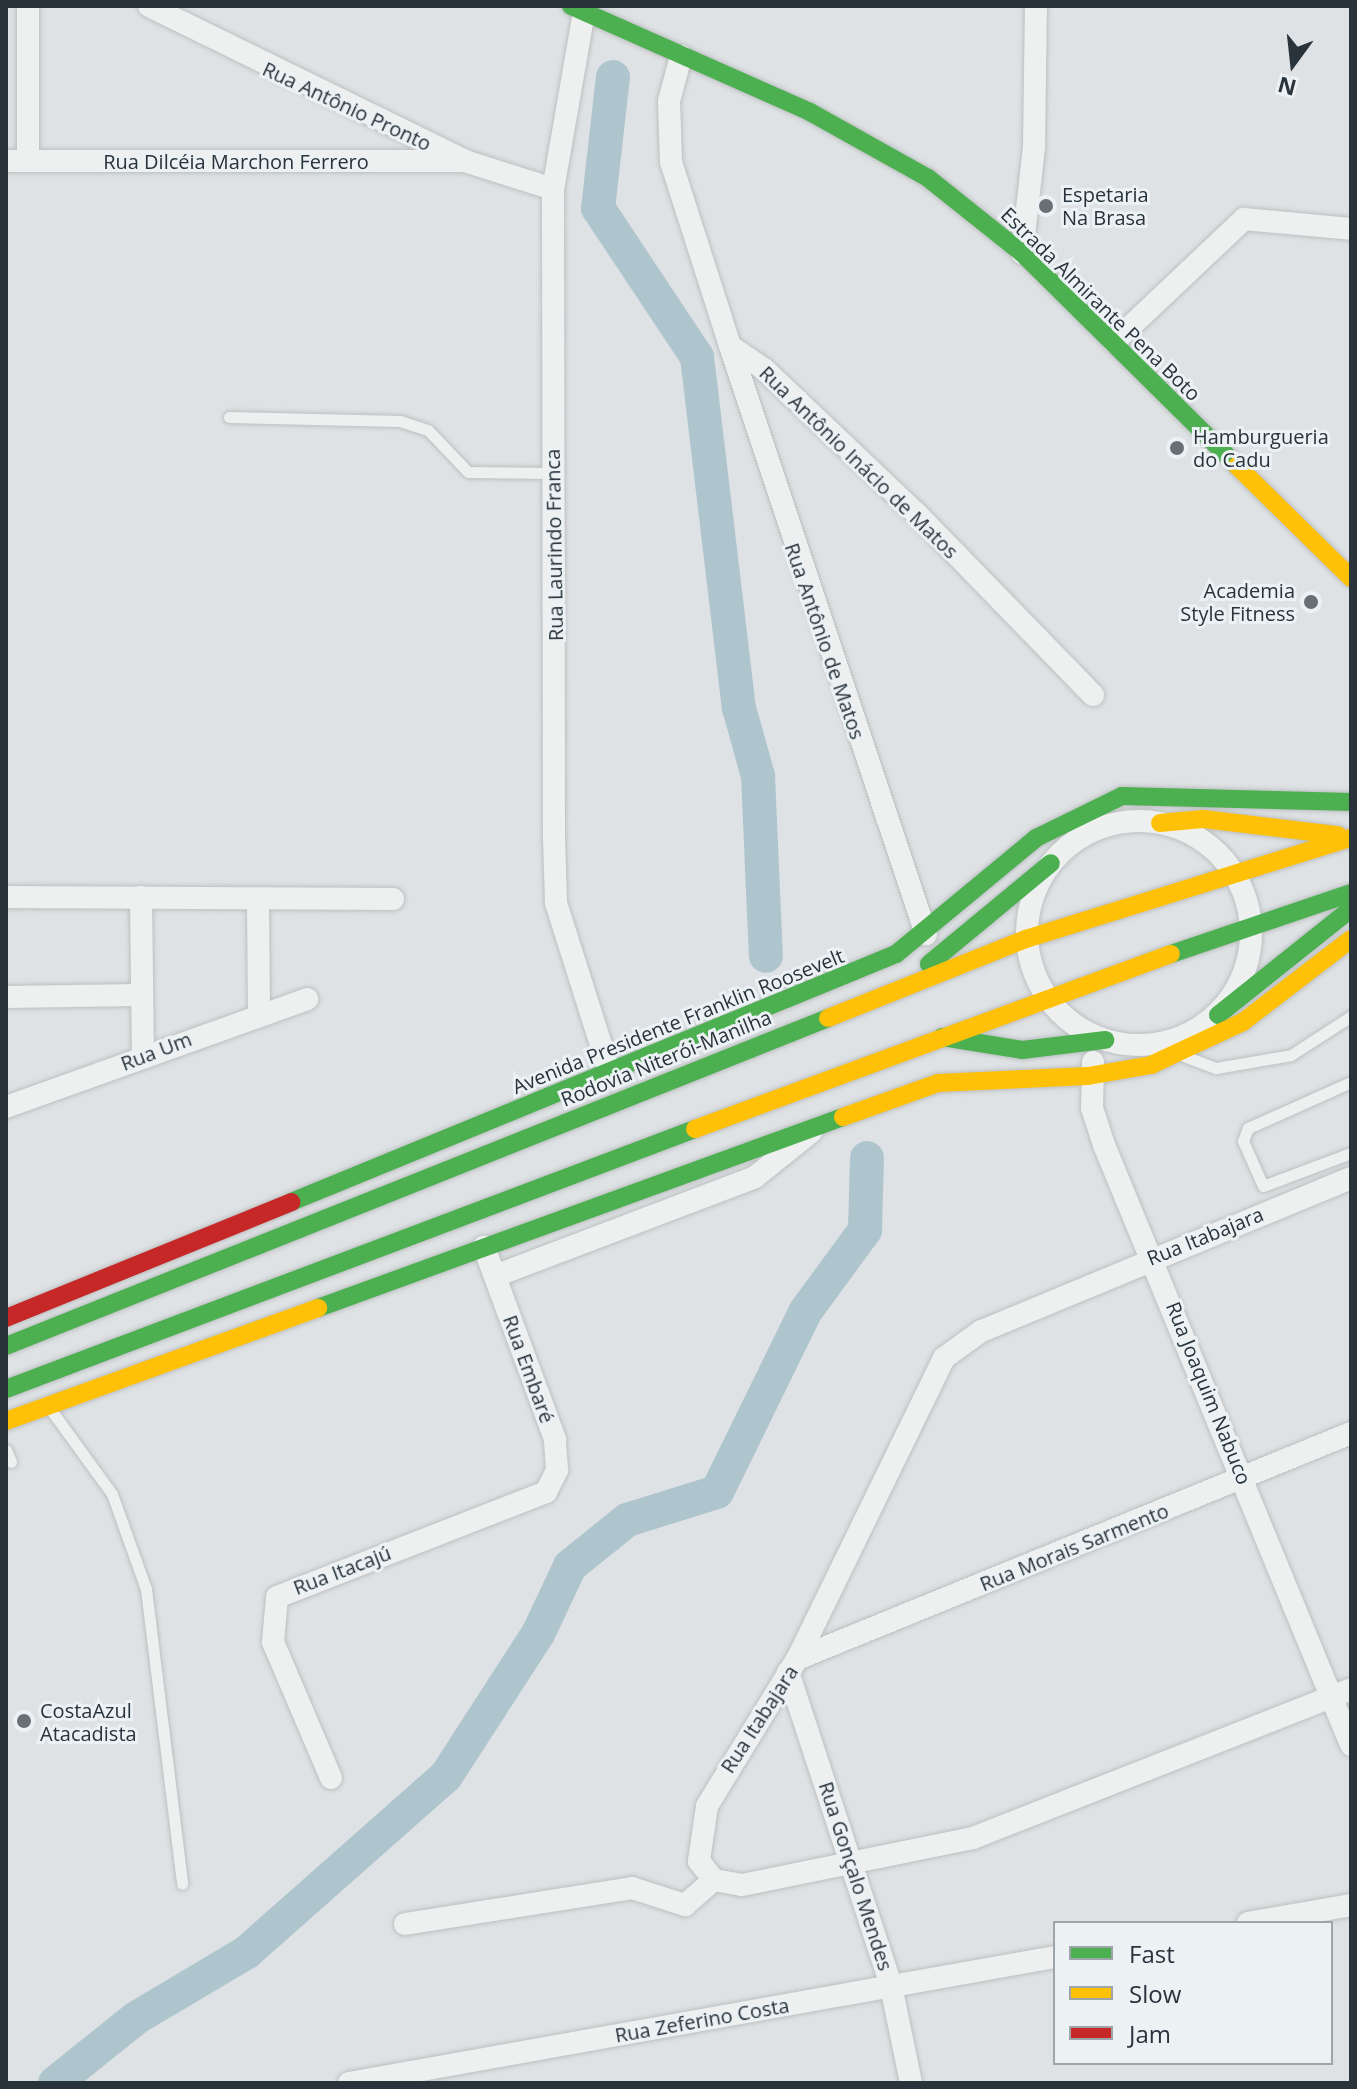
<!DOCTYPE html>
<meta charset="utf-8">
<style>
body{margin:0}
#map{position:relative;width:1357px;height:2089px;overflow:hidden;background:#dfe2e4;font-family:"Open Sans",sans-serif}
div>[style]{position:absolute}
.river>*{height:34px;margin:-17px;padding:0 17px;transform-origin:17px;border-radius:17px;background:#afc5ce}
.roads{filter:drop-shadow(0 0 2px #bdc0c2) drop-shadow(0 0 2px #bdc0c2)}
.lane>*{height:11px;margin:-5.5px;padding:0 5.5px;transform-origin:5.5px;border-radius:5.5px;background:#eef0f0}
.street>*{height:22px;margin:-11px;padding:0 11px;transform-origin:11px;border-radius:11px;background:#eef0f0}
.street>.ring{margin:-11px;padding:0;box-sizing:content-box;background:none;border:22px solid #eef0f0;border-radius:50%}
.fast>*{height:18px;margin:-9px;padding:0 9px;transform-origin:9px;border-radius:9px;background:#4caf50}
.slow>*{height:18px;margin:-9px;padding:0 9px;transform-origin:9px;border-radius:9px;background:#ffc107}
.jam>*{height:18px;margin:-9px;padding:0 9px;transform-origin:9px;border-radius:9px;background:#c62828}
.dots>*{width:22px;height:22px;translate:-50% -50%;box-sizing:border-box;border:4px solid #ecf1f4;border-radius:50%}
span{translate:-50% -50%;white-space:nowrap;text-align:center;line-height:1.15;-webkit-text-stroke:6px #ecf1f4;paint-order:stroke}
.street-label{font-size:20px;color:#28333b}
.poi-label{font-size:20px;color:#28333b}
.left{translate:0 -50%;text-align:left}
.right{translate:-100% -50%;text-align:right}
.frame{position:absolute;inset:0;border:8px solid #28333b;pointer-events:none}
.legend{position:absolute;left:1053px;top:1921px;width:280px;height:144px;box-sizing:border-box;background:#ecf1f4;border:2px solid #9ea5aa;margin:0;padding:10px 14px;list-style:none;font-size:24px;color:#28333b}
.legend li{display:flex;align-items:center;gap:16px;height:40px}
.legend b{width:40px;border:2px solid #9ea5aa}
.north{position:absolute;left:1253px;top:24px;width:80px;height:80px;-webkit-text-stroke:6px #ecf1f4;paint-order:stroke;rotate:195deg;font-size:22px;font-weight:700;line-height:32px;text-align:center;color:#28333b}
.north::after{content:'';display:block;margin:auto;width:28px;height:36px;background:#28333b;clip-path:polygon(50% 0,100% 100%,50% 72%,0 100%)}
</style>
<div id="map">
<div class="river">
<i style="left:613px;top:77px;width:132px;rotate:96.5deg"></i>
<i style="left:598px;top:208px;width:179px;rotate:56.4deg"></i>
<i style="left:697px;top:357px;width:354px;rotate:83.2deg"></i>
<i style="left:739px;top:708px;width:71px;rotate:74.4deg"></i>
<i style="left:758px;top:776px;width:180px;rotate:87.5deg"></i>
<i style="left:55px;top:2083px;width:104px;rotate:-38.7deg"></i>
<i style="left:136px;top:2018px;width:129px;rotate:-30.7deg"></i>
<i style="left:247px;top:1952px;width:266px;rotate:-41.5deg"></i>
<i style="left:446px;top:1776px;width:169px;rotate:-57.1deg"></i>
<i style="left:538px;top:1634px;width:75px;rotate:-64.8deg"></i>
<i style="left:570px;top:1566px;width:73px;rotate:-38.9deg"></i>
<i style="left:627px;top:1520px;width:94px;rotate:-17.3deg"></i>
<i style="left:717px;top:1492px;width:200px;rotate:-63.9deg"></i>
<i style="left:805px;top:1312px;width:102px;rotate:-53.8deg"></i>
<i style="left:865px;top:1230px;width:72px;rotate:-88.4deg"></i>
</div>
<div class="roads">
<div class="lane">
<i style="left:229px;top:417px;width:171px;rotate:1.3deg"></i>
<i style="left:400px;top:421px;width:29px;rotate:18deg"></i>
<i style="left:428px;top:430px;width:58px;rotate:46.4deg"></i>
<i style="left:468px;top:472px;width:85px;rotate:0.7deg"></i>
<i style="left:1184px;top:1056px;width:34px;rotate:21deg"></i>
<i style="left:1216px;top:1068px;width:76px;rotate:-9.8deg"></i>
<i style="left:1291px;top:1055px;width:72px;rotate:-33deg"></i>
<i style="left:1351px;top:1082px;width:113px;rotate:155.9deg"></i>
<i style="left:1248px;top:1128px;width:14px;rotate:111deg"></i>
<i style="left:1243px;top:1141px;width:49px;rotate:66deg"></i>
<i style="left:1263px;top:1186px;width:94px;rotate:-20.6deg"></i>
<i style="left:51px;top:1410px;width:104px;rotate:54deg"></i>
<i style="left:112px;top:1494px;width:101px;rotate:70.3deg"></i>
<i style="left:146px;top:1589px;width:297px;rotate:83deg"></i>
<i style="left:6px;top:1450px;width:13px;rotate:67deg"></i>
</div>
<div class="street">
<i style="left:28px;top:6px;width:155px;rotate:90deg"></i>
<i style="left:149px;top:6px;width:352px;rotate:26.1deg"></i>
<i style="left:465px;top:161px;width:92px;rotate:17.7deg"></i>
<i style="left:584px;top:12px;width:180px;rotate:99.9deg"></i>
<i style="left:553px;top:189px;width:649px;rotate:89.91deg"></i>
<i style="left:554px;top:838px;width:65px;rotate:88.2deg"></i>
<i style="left:556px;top:903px;width:178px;rotate:72.4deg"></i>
<i style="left:681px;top:56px;width:47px;rotate:104.9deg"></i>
<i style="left:669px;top:101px;width:61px;rotate:88.1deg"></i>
<i style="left:671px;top:162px;width:193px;rotate:72.2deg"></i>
<i style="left:730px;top:346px;width:41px;rotate:34.1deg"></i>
<i style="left:764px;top:369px;width:209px;rotate:43.5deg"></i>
<i style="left:916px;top:513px;width:254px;rotate:45.8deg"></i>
<i style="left:6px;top:161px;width:459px"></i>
<i style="left:1022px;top:253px;width:107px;rotate:-83.5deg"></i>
<i style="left:1034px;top:147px;width:141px;rotate:-89.2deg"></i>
<i style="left:1114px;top:342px;width:179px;rotate:-43.4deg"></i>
<i style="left:1244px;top:219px;width:107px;rotate:5.3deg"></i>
<i style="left:730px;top:346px;width:620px;rotate:71.57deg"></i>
<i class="ring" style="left:1027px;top:821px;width:202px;height:202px"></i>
<i style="left:6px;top:897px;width:387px;rotate:0.3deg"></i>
<i style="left:141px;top:897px;width:158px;rotate:89.3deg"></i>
<i style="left:258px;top:900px;width:112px;rotate:89.5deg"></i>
<i style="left:6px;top:997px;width:133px;rotate:-0.9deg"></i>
<i style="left:1093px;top:1062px;width:46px;rotate:91.2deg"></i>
<i style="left:1092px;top:1108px;width:39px;rotate:72deg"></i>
<i style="left:1104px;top:1145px;width:649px;rotate:67.62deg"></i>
<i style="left:6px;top:1107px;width:320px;rotate:-19.7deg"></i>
<i style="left:1351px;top:1178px;width:400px;rotate:157.5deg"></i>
<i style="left:981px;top:1331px;width:46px;rotate:143.9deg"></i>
<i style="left:944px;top:1358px;width:335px;rotate:116deg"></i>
<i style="left:797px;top:1659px;width:172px;rotate:121.5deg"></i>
<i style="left:707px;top:1806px;width:56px;rotate:98.3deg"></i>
<i style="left:699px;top:1861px;width:24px;rotate:52deg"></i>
<i style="left:714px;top:1880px;width:28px;rotate:10deg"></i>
<i style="left:742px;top:1885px;width:236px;rotate:-11.5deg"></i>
<i style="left:973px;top:1838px;width:406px;rotate:-21.5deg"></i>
<i style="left:495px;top:1276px;width:278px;rotate:-20.8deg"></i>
<i style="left:755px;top:1177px;width:72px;rotate:-38.8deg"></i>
<i style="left:797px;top:1659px;width:598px;rotate:-22.19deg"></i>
<i style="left:788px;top:1672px;width:330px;rotate:71.8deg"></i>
<i style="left:891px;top:1986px;width:99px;rotate:78.3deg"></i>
<i style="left:331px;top:1778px;width:148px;rotate:-113.1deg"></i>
<i style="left:273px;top:1642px;width:45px;rotate:-84.9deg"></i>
<i style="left:277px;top:1597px;width:289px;rotate:-21.3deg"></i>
<i style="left:546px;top:1492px;width:25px;rotate:-63deg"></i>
<i style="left:557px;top:1470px;width:31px;rotate:-94deg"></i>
<i style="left:555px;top:1439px;width:205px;rotate:-110.3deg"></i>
<i style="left:1248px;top:1923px;width:105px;rotate:-9.9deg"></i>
<i style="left:405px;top:1924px;width:230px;rotate:-9deg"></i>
<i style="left:632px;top:1888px;width:56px;rotate:17.8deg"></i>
<i style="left:685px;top:1905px;width:38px;rotate:-41deg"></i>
<i style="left:349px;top:2083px;width:717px;rotate:-10.12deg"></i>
</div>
<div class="fast">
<i style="left:571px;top:6px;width:261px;rotate:23.9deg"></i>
<i style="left:810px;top:112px;width:135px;rotate:29.2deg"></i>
<i style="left:928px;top:178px;width:120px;rotate:38.6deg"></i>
<i style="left:1022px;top:253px;width:303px;rotate:44.7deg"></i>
<i style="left:1171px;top:954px;width:190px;rotate:-18.7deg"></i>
<i style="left:929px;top:964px;width:158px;rotate:-39.6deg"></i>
<i style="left:1218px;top:1015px;width:170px;rotate:-38.6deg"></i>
<i style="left:942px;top:1037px;width:81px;rotate:9.2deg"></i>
<i style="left:1022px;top:1050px;width:84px;rotate:-6.9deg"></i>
<i style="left:291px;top:1202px;width:654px;rotate:-22.29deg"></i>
<i style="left:896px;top:954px;width:182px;rotate:-39.6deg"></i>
<i style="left:1036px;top:838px;width:96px;rotate:-26deg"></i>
<i style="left:1122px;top:796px;width:229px;rotate:1.5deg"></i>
<i style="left:318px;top:1308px;width:559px;rotate:-19.99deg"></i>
<i style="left:6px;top:1346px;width:885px;rotate:-21.75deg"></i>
<i style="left:6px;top:1389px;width:736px;rotate:-20.67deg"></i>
</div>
<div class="slow">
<i style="left:1237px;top:466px;width:160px;rotate:44.5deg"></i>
<i style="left:1160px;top:823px;width:43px;rotate:-5.3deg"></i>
<i style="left:1203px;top:819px;width:136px;rotate:6.8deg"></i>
<i style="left:828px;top:1018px;width:213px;rotate:-21.8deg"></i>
<i style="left:1026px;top:939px;width:340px;rotate:-17.3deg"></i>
<i style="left:843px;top:1117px;width:101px;rotate:-19.7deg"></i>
<i style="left:938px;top:1083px;width:150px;rotate:-2.7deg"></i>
<i style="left:1088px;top:1076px;width:64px;rotate:-9.9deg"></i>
<i style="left:1151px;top:1065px;width:102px;rotate:-25.1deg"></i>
<i style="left:1243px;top:1022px;width:136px;rotate:-37.5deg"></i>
<i style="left:695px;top:1129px;width:507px;rotate:-20.19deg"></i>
<i style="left:6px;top:1421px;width:332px;rotate:-19.9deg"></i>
</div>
<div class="jam">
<i style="left:6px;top:1318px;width:308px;rotate:-22.1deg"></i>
</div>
</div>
<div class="dots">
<i style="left:1046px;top:206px;background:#687076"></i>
<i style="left:1177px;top:448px;background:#687076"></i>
<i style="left:1311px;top:602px;background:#687076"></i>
<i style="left:24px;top:1721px;background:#687076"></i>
</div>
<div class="street-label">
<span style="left:347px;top:106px;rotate:25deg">Rua Antônio Pronto</span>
<span style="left:236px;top:161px">Rua Dilcéia Marchon Ferrero</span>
<span style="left:1101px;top:304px;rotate:44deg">Estrada Almirante Pena Boto</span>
<span style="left:859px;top:462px;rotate:44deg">Rua Antônio Inácio de Matos</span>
<span style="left:554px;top:545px;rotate:-91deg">Rua Laurindo Franca</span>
<span style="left:825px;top:641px;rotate:71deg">Rua Antônio de Matos</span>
<span style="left:678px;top:1021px;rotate:-22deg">Avenida Presidente Franklin Roosevelt</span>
<span style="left:156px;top:1051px;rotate:-21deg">Rua Um</span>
<span style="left:666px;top:1058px;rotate:-22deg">Rodovia Niterói-Manilha</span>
<span style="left:1205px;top:1236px;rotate:-22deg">Rua Itabajara</span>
<span style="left:529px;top:1369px;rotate:70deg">Rua Embaré</span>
<span style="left:1209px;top:1393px;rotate:68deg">Rua Joaquim Nabuco</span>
<span style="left:1074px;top:1547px;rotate:-22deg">Rua Morais Sarmento</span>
<span style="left:342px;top:1570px;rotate:-21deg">Rua Itacajú</span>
<span style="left:759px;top:1719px;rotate:-57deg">Rua Itabajara</span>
<span style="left:856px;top:1876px;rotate:72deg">Rua Gonçalo Mendes</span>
<span style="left:702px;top:2020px;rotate:-10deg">Rua Zeferino Costa</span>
</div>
<div class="poi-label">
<span class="left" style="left:1062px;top:206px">Espetaria<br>Na Brasa</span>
<span class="left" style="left:1193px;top:448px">Hamburgueria<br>do Cadu</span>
<span class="right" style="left:1295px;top:602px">Academia<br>Style Fitness</span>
<span class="left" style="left:40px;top:1722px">CostaAzul<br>Atacadista</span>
</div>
<div class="frame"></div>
<ul class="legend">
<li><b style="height:10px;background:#4caf50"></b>Fast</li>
<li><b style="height:10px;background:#ffc107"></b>Slow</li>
<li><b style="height:10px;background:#c62828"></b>Jam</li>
</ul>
<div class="north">N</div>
</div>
